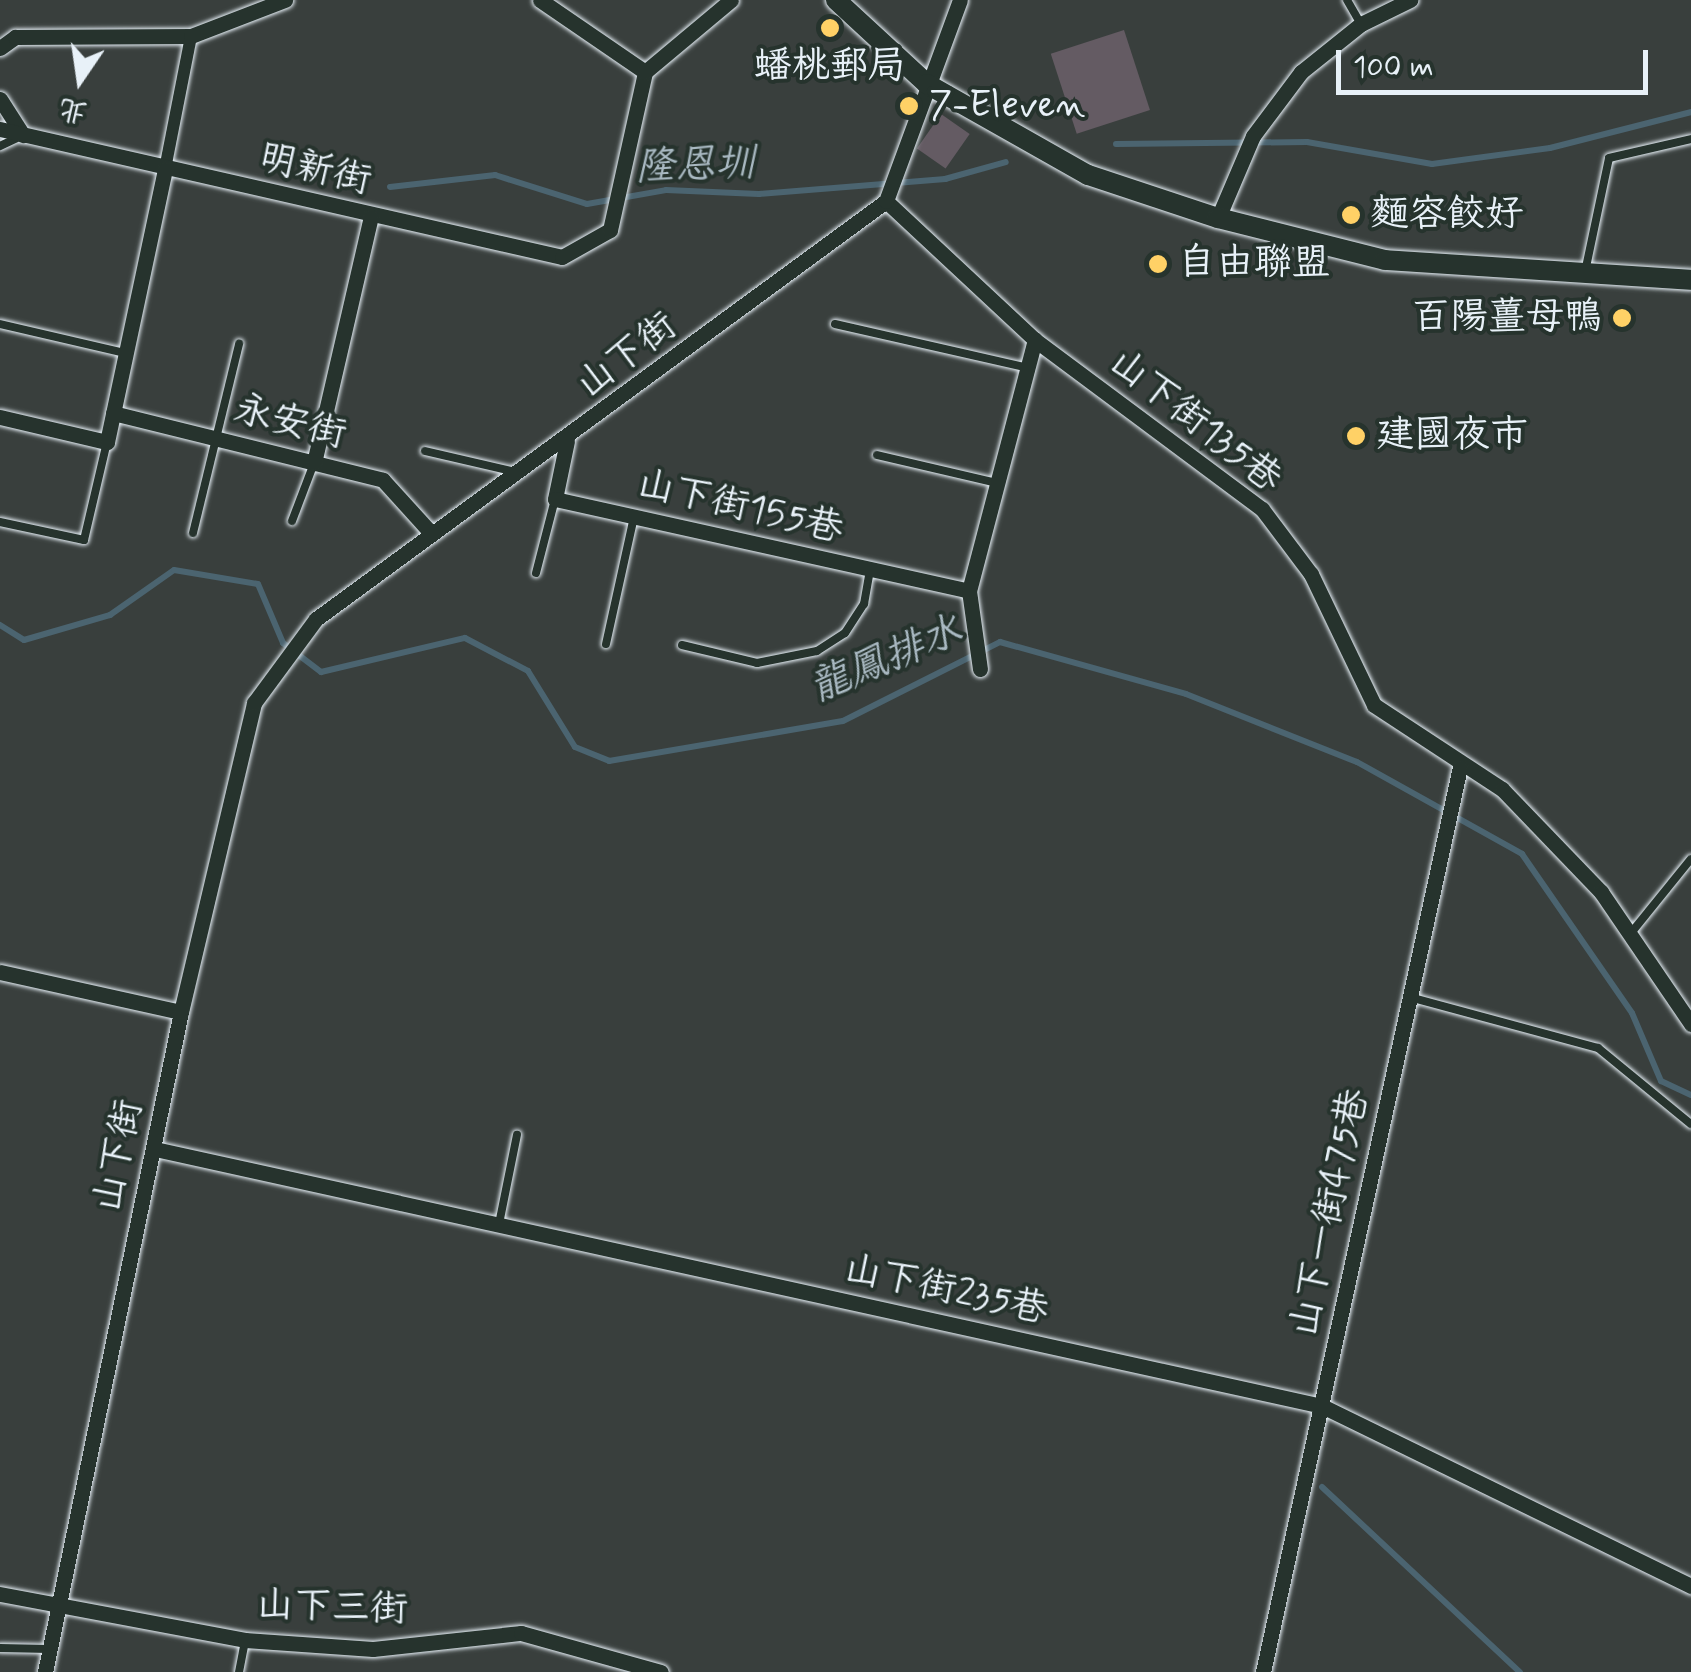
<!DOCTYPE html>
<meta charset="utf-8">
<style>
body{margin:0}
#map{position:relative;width:1691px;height:1672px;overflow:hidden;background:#393f3d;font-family:Mynerve,"LXGW WenKai TC",sans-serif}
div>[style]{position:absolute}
.stream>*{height:6px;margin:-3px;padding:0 3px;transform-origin:3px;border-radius:3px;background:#4b6470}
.building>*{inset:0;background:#645b63;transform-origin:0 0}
.roads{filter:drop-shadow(0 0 2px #e8f1f8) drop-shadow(0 0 2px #e8f1f8)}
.service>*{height:8px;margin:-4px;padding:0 4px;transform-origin:4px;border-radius:4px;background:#26332d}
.pedestrian>*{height:12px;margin:-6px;padding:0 6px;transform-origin:6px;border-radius:6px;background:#26332d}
.minor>*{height:15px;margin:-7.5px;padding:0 7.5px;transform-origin:7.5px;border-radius:7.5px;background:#26332d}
.tertiary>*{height:20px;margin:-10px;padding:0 10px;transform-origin:10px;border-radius:10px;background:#26332d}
.dots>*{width:28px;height:28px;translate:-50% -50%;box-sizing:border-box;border:5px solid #26332d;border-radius:50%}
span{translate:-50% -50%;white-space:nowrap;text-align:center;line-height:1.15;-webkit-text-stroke:8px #26332d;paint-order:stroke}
.poi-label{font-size:38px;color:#e8f1f8}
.left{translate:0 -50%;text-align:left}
.right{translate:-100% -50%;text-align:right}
.street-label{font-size:38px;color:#e8f1f8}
.water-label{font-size:40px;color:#a9b9c2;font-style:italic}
.north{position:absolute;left:30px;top:30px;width:100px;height:100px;-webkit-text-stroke:8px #26332d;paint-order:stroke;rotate:193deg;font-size:28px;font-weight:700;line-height:40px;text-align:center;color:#e8f1f8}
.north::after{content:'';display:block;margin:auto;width:35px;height:45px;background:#e8f1f8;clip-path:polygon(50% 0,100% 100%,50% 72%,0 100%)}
.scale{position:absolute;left:1336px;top:50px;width:312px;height:45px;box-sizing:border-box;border:5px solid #e8f1f8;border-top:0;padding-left:12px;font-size:30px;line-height:35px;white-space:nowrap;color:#e8f1f8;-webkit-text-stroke:8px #26332d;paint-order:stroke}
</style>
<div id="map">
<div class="stream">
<i style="left:1116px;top:144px;width:191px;rotate:-0.6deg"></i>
<i style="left:1307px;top:142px;width:127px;rotate:10deg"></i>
<i style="left:1432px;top:164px;width:119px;rotate:-7.7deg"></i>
<i style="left:1550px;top:148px;width:146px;rotate:-14.3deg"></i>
<i style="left:390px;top:187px;width:106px;rotate:-6.5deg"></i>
<i style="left:495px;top:175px;width:96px;rotate:17.5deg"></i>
<i style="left:587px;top:204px;width:80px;rotate:-10deg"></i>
<i style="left:666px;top:190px;width:93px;rotate:2.5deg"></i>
<i style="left:759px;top:194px;width:187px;rotate:-4.6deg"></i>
<i style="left:945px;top:179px;width:63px;rotate:-15.6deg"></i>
<i style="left:0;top:625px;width:28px;rotate:32deg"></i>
<i style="left:24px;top:640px;width:90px;rotate:-16.2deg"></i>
<i style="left:110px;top:615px;width:78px;rotate:-35.1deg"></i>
<i style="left:174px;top:570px;width:85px;rotate:9.5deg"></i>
<i style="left:258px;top:584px;width:64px;rotate:67deg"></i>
<i style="left:283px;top:643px;width:48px;rotate:37.3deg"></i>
<i style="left:321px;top:672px;width:148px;rotate:-13.3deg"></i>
<i style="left:465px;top:638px;width:71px;rotate:27.6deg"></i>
<i style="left:528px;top:671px;width:89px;rotate:58.3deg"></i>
<i style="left:575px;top:747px;width:37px;rotate:22deg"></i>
<i style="left:609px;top:761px;width:237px;rotate:-9.7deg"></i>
<i style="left:843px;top:721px;width:176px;rotate:-26.7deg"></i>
<i style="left:1000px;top:642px;width:193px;rotate:15.6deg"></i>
<i style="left:1186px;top:694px;width:184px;rotate:21.7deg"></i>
<i style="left:1357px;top:762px;width:189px;rotate:29.1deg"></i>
<i style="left:1522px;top:854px;width:193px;rotate:55.3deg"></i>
<i style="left:1632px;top:1013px;width:74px;rotate:66.9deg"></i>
<i style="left:1661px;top:1081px;width:33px;rotate:25deg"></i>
<i style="left:1322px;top:1487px;width:271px;rotate:43.1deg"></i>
</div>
<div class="building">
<i style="left:1124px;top:30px;width:84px;height:77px;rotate:72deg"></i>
<i style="left:941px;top:114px;width:35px;height:42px;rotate:35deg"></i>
</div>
<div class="roads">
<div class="service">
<i style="left:1347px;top:0;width:28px;rotate:60deg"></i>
<i style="left:0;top:146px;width:21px;rotate:-25deg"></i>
<i style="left:1585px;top:272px;width:116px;rotate:-78.1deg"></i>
<i style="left:1609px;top:158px;width:84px;rotate:-13deg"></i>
<i style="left:0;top:324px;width:128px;rotate:13.1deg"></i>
<i style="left:835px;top:324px;width:198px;rotate:12.8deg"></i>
<i style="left:425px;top:451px;width:93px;rotate:13deg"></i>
<i style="left:877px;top:455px;width:123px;rotate:13.1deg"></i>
<i style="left:292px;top:521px;width:62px;rotate:-69.2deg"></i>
<i style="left:0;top:522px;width:86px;rotate:12.1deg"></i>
<i style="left:84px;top:540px;width:101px;rotate:-76.8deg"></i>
<i style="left:193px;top:533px;width:195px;rotate:-76.3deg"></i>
<i style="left:536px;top:573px;width:76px;rotate:-75.6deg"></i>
<i style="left:606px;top:644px;width:130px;rotate:-77.6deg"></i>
<i style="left:682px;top:645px;width:77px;rotate:13.5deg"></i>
<i style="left:757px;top:663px;width:61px;rotate:-11.3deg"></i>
<i style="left:817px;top:651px;width:33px;rotate:-33deg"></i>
<i style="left:845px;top:633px;width:35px;rotate:-57deg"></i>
<i style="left:864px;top:604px;width:35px;rotate:-80deg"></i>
<i style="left:1631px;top:933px;width:95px;rotate:-51deg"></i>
<i style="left:1409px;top:997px;width:196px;rotate:15.1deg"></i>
<i style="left:1598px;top:1048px;width:120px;rotate:39.3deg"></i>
<i style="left:499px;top:1224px;width:91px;rotate:-78.6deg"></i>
<i style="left:0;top:1648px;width:49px;rotate:1.2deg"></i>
<i style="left:239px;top:1672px;width:33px;rotate:-79deg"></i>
</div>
<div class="pedestrian">
<i style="left:165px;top:169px;width:136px;rotate:-78.9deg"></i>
</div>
<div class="minor">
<i style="left:540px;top:0;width:127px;rotate:34.4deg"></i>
<i style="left:0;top:48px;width:19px;rotate:-36deg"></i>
<i style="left:15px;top:37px;width:176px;rotate:-0.3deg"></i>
<i style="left:191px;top:36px;width:101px;rotate:-21deg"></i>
<i style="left:0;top:99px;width:43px;rotate:57.4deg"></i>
<i style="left:0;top:129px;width:576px;rotate:12.83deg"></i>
<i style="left:562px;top:257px;width:55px;rotate:-29.4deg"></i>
<i style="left:610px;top:230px;width:162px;rotate:-77.5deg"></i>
<i style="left:645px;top:72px;width:112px;rotate:-39.9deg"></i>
<i style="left:886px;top:201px;width:204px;rotate:43deg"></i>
<i style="left:1035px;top:340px;width:283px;rotate:36.7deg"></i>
<i style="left:1262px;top:509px;width:81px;rotate:53deg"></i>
<i style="left:1311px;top:574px;width:145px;rotate:64.3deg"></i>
<i style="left:1374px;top:705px;width:153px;rotate:33.3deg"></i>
<i style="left:1502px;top:789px;width:143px;rotate:46.1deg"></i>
<i style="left:1601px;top:892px;width:160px;rotate:55.7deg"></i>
<i style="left:1218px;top:218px;width:89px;rotate:-66.9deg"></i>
<i style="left:1253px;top:136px;width:80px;rotate:-53.1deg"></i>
<i style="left:1301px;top:72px;width:77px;rotate:-38.7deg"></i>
<i style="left:1361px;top:24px;width:55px;rotate:-26.1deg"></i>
<i style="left:113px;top:413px;width:278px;rotate:13.9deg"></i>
<i style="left:383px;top:480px;width:72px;rotate:47.8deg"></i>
<i style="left:0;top:417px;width:110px;rotate:13.2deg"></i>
<i style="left:107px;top:442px;width:279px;rotate:-78deg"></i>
<i style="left:567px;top:441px;width:59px;rotate:101.7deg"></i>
<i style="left:555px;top:499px;width:424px;rotate:12.5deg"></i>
<i style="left:314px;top:463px;width:253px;rotate:-77deg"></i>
<i style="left:980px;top:669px;width:79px;rotate:-98deg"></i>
<i style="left:969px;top:591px;width:260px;rotate:-75.3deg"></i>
<i style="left:0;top:972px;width:185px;rotate:12.5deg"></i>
<i style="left:155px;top:1149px;width:1195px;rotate:12.42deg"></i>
<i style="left:1322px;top:1406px;width:411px;rotate:26deg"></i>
<i style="left:0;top:1594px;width:249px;rotate:10.6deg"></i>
<i style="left:245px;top:1640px;width:128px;rotate:4deg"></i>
<i style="left:373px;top:1649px;width:149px;rotate:-6.2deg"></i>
<i style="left:521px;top:1633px;width:145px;rotate:15.6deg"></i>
<i style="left:45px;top:1672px;width:674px;rotate:-78.36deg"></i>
<i style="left:181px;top:1012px;width:318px;rotate:-76.7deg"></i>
<i style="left:254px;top:703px;width:104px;rotate:-53.6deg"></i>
<i style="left:316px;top:619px;width:707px;rotate:-36.25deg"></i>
<i style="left:886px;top:201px;width:214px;rotate:-69.8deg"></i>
<i style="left:1263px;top:1672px;width:926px;rotate:-77.72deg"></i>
</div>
<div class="tertiary">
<i style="left:836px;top:0;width:124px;rotate:42.7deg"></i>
<i style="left:927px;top:84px;width:185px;rotate:29.5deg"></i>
<i style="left:1088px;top:175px;width:137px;rotate:18.3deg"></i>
<i style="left:1218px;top:218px;width:172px;rotate:14.1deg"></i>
<i style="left:1385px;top:260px;width:307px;rotate:3.7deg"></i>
</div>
</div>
<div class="dots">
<i style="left:830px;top:28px;background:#ffd166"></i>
<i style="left:909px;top:106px;background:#ffd166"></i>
<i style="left:1351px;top:215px;background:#ffd166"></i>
<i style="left:1158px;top:264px;background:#ffd166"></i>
<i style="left:1622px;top:318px;background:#ffd166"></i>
<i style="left:1356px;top:436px;background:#ffd166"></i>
</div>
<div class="poi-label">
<span style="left:830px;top:67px">蟠桃郵局</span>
<span class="left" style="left:929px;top:106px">7-Eleven</span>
<span class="left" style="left:1371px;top:215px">麵容餃好</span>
<span class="left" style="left:1178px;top:264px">自由聯盟</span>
<span class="right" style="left:1602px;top:318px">百陽薑母鴨</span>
<span class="left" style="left:1376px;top:436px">建國夜市</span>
</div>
<div class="street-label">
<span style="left:315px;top:170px;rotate:13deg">明新街</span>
<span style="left:627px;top:356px;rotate:-37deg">山下街</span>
<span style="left:1195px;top:421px;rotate:38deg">山下街135巷</span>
<span style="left:290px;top:423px;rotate:14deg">永安街</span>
<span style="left:740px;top:507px;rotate:13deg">山下街155巷</span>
<span style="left:119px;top:1156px;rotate:-78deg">山下街</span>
<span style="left:1330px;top:1213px;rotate:-78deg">山下一街475巷</span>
<span style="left:946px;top:1290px;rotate:12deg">山下街235巷</span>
<span style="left:332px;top:1608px;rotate:2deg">山下三街</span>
</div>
<div class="water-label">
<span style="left:695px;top:166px;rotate:-2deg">隆恩圳</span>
<span style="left:886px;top:660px;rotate:-23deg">龍鳳排水</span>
</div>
<div class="north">北</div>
<div class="scale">100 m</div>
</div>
